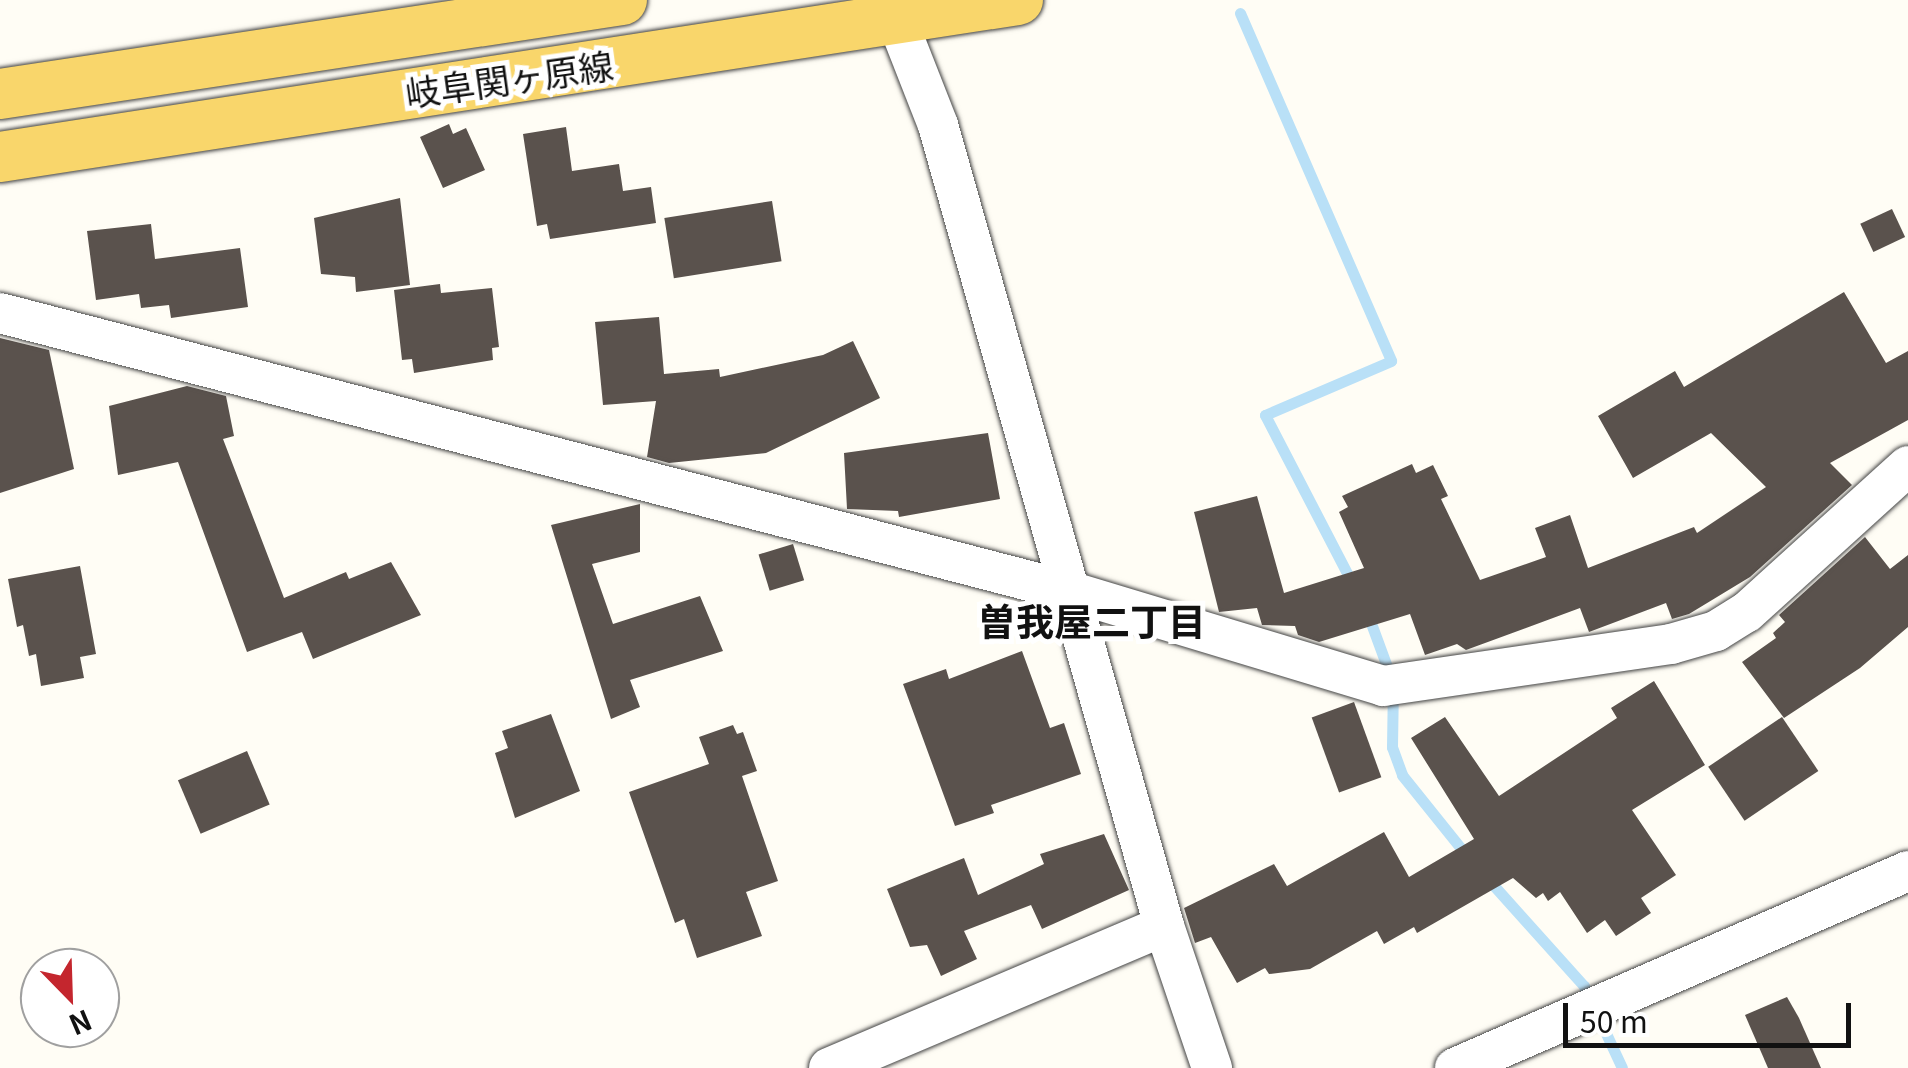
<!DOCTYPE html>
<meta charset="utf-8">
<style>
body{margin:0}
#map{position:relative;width:1908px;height:1068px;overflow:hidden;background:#fffdf5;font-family:Georgia,"Noto Sans JP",serif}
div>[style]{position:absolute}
.stream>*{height:11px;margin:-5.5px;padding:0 5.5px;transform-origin:5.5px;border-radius:5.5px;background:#b9e0f7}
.building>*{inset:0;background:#5a524d;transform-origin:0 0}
.roads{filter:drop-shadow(0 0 2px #444) drop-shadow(0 0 2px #444)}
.minor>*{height:40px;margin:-20px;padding:0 20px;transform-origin:20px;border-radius:20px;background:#fff}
.major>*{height:50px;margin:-25px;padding:0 25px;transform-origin:25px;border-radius:25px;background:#f9d66b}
span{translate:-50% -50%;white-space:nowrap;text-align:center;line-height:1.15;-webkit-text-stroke:10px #fff;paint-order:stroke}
.street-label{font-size:35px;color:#111}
.neighbourhood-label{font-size:38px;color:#111;font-weight:700}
.north{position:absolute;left:20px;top:948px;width:100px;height:100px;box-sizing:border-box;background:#fff;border:2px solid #a0a0a0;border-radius:50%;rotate:157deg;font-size:28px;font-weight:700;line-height:40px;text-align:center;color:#111}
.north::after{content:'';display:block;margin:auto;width:35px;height:45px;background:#c4262e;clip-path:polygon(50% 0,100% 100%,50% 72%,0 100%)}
.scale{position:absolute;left:1563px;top:1003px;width:288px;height:45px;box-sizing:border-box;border:5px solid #111;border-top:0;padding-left:12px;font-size:30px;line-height:35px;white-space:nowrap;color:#111;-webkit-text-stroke:8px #fff;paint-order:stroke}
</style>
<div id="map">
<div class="stream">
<i style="left:1240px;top:13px;width:379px;rotate:66.5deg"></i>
<i style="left:1391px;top:361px;width:137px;rotate:156.8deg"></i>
<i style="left:1265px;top:415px;width:191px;rotate:62.6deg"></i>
<i style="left:1368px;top:615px;width:72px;rotate:69.8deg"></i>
<i style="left:1393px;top:683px;width:64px;rotate:90.9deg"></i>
<i style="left:1392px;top:747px;width:30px;rotate:70deg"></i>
<i style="left:1402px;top:775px;width:105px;rotate:51.2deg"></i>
<i style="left:1487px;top:878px;width:145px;rotate:48.1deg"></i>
<i style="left:1584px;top:986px;width:90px;rotate:65.1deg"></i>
</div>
<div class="building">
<i style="clip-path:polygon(449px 124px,453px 134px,466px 128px,485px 170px,443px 188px,420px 137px)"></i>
<i style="clip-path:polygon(566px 127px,572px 171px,619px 164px,623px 191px,651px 187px,656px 223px,550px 239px,547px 224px,537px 226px,523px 134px)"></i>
<i style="clip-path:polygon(400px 198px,410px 285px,356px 292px,355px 277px,321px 274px,314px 218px)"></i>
<i style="left:772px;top:201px;width:61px;height:109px;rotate:81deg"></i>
<i style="left:1892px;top:209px;width:31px;height:35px;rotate:65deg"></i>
<i style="clip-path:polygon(151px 224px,155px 259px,240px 248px,248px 307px,171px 318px,169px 305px,141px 308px,139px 294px,96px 300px,87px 231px)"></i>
<i style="clip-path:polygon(440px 284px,441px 293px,492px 288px,499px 347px,492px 348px,493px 360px,414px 373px,412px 359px,402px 360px,394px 290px)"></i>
<i style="clip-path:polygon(1844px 292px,1886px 363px,1908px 351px,1908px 420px,1830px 463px,1852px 485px,1750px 577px,1689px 614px,1672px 619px,1666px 603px,1589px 632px,1580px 608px,1466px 650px,1457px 644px,1425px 655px,1410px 614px,1319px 642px,1298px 635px,1295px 626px,1262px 625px,1257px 608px,1219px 612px,1194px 512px,1257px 496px,1284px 593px,1364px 568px,1339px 512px,1348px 507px,1342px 496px,1412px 464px,1416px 473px,1433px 465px,1448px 496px,1441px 499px,1480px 580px,1546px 557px,1535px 528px,1570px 515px,1588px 568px,1694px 527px,1697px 533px,1766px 487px,1711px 433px,1633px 478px,1598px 416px,1675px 371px,1684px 387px)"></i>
<i style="clip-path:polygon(659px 317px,664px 374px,719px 369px,720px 377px,823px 355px,853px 341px,880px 398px,766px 453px,669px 463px,647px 457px,656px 401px,603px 405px,595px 322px)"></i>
<i style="clip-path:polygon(0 338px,49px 350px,74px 469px,0 493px)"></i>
<i style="clip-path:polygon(187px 386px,226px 396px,234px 436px,223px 439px,284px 598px,346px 572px,349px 579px,391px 562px,421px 615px,313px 659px,302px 632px,247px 652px,178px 462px,118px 475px,109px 406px)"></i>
<i style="clip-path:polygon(988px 433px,1000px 499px,899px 517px,898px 511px,847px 509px,844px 453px)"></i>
<i style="clip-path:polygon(640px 504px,640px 552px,592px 564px,613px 624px,700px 596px,723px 651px,630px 680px,640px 707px,611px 719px,551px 525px)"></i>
<i style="clip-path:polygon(1865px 537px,1890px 569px,1908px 555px,1908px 627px,1860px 668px,1784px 718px,1742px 662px,1776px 638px,1773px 633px,1785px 622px,1779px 615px)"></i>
<i style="left:793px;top:544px;width:38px;height:36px;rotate:73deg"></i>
<i style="clip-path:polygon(80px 566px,96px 654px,80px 657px,84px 678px,41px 686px,36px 654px,29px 656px,23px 625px,17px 627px,8px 579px)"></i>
<i style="clip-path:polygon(1022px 651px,1050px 728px,1064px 723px,1081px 774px,991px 805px,994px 813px,955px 826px,903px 684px,946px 669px,949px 679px)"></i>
<i style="clip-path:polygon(1654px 681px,1705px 765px,1632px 810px,1676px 875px,1641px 898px,1651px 913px,1616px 936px,1605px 920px,1587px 933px,1560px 892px,1548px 901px,1543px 893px,1536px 898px,1513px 878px,1417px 933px,1414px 927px,1384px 944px,1377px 931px,1310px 969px,1269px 974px,1265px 968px,1237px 983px,1211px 937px,1195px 943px,1184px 908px,1274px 864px,1287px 886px,1384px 832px,1409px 877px,1474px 839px,1411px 738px,1445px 717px,1499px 796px,1617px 718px,1611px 708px)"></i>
<i style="left:1354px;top:702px;width:80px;height:45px;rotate:70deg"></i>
<i style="clip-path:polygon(551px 714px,580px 791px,515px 818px,495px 753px,508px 748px,502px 731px)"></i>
<i style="left:1782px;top:717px;width:65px;height:89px;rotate:56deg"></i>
<i style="clip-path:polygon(733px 725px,737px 734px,743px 732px,757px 771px,742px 776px,778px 881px,746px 892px,762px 936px,697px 958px,684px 919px,675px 923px,629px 792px,709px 764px,699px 737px)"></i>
<i style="left:247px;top:751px;width:58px;height:75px;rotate:67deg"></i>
<i style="clip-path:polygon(1104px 834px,1129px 890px,1042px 929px,1031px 905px,964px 931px,977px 959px,941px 976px,927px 945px,910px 947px,887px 889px,964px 858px,978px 895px,1044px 864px,1040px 854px)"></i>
<i style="clip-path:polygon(1787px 997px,1799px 1018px,1821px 1068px,1768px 1068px,1745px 1015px)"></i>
</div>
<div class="roads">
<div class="minor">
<i style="left:889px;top:0;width:134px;rotate:68.6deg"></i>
<i style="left:938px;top:125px;width:832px;rotate:74.24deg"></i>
<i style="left:1164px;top:926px;width:150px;rotate:71.3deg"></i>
<i style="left:0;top:313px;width:1108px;rotate:14.59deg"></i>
<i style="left:1072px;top:592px;width:325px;rotate:16.8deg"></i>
<i style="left:1383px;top:686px;width:291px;rotate:-8.3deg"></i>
<i style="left:1671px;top:644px;width:47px;rotate:-16.1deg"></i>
<i style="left:1716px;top:631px;width:36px;rotate:-32deg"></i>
<i style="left:1747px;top:612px;width:217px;rotate:-42.2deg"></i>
<i style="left:829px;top:1068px;width:364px;rotate:-23deg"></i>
<i style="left:1455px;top:1068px;width:494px;rotate:-23.5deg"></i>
</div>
<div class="major">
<i style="left:0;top:94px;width:629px;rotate:-8.59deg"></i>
<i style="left:0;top:157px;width:1030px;rotate:-8.77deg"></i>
</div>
</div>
<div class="street-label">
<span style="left:509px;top:78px;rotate:-8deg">岐阜関ヶ原線</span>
</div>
<div class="neighbourhood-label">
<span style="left:1092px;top:620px">曽我屋二丁目</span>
</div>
<div class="north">N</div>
<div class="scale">50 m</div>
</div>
